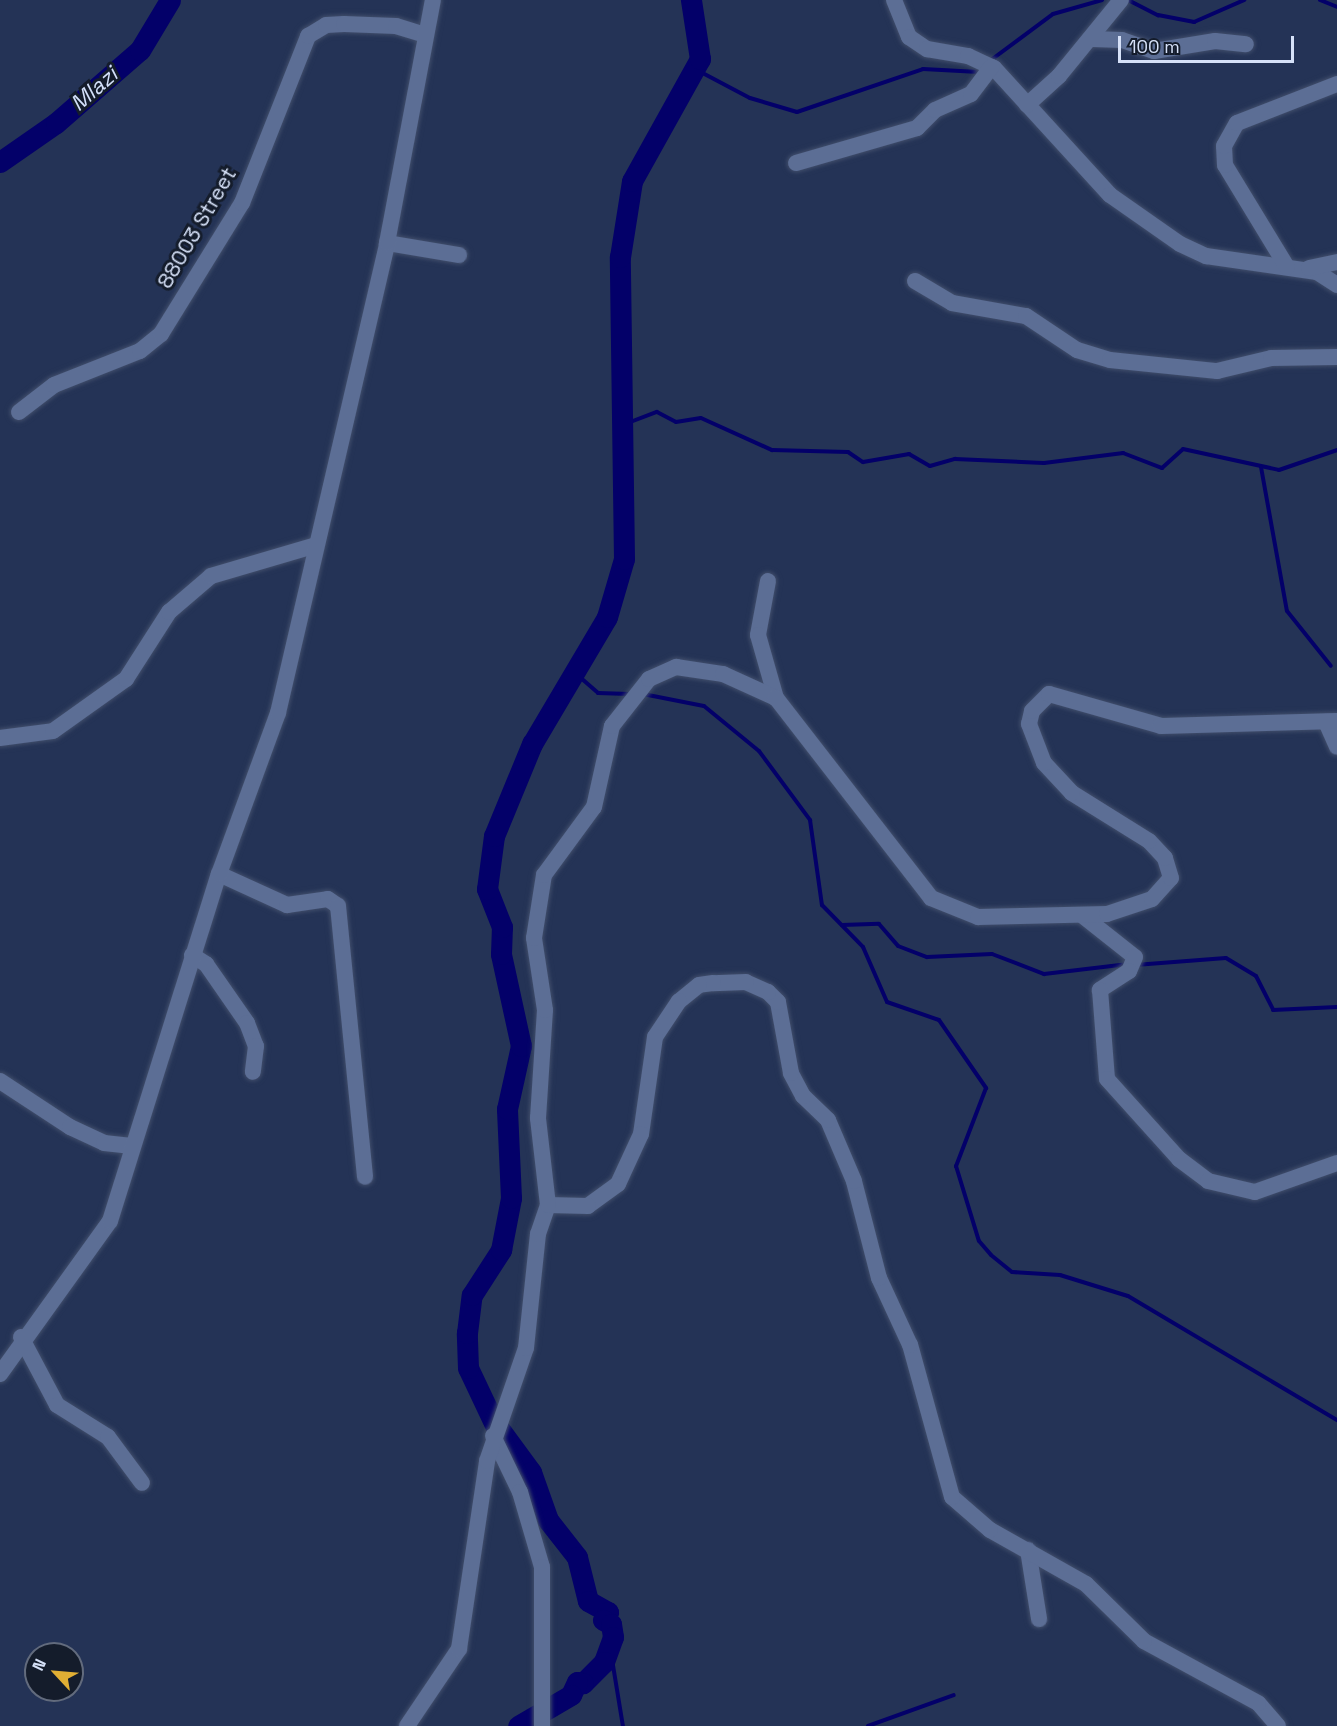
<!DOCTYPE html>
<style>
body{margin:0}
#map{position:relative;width:1337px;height:1726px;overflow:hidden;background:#243356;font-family:"Space Grotesk",sans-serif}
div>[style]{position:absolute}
.stream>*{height:4px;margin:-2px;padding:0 2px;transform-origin:2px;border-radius:2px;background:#030069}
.river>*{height:21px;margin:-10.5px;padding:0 10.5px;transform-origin:10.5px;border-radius:10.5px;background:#030069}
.roads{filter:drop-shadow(0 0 2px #414e6b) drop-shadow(0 0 2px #414e6b)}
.minor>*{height:16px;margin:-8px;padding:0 8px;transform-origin:8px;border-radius:8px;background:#5c6e95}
span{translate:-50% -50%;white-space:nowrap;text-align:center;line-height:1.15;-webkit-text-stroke:6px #141c2b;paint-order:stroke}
.street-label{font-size:21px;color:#d6e1f8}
.water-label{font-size:22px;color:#d4e1fb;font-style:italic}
.north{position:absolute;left:24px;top:1642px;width:60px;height:60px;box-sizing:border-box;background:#141c2b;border:2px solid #626b7d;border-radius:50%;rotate:296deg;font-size:16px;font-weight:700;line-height:24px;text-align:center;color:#d6e1f8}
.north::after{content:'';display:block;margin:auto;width:21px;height:27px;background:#e1af34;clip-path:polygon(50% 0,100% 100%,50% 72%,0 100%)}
.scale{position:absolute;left:1118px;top:36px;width:176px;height:27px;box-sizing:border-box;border:3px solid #d6e1f8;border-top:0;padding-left:8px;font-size:18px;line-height:21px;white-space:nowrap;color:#d6e1f8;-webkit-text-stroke:4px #141c2b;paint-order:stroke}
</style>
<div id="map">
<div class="stream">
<i style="left:1128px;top:0;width:34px;rotate:27deg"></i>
<i style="left:1158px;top:15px;width:37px;rotate:11deg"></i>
<i style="left:1194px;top:22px;width:55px;rotate:-23.7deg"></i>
<i style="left:1320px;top:0;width:18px;rotate:22deg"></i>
<i style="left:991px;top:60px;width:77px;rotate:-36.6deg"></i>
<i style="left:1053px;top:14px;width:51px;rotate:-15.9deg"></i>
<i style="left:695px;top:69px;width:62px;rotate:27.8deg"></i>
<i style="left:750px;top:98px;width:49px;rotate:16.6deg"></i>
<i style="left:797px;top:112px;width:133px;rotate:-18.8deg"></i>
<i style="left:923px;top:69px;width:56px;rotate:3.1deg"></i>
<i style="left:625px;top:424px;width:34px;rotate:-21deg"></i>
<i style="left:657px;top:412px;width:21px;rotate:28deg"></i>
<i style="left:676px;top:422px;width:25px;rotate:-9deg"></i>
<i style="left:701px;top:418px;width:78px;rotate:24.3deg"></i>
<i style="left:772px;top:450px;width:76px;rotate:1.5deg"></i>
<i style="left:848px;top:452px;width:18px;rotate:34deg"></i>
<i style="left:863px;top:462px;width:47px;rotate:-9.9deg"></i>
<i style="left:909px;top:454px;width:24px;rotate:30deg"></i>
<i style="left:930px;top:466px;width:26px;rotate:-16deg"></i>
<i style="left:955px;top:459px;width:89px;rotate:2.6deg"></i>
<i style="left:1044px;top:463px;width:80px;rotate:-7.2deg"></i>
<i style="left:1123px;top:453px;width:42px;rotate:21deg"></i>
<i style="left:1162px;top:468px;width:28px;rotate:-42deg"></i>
<i style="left:1183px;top:449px;width:98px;rotate:12.3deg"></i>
<i style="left:1279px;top:470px;width:61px;rotate:-19deg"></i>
<i style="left:1261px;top:467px;width:146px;rotate:79.8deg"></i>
<i style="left:1287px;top:611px;width:70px;rotate:51.3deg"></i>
<i style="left:574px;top:672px;width:32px;rotate:41deg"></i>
<i style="left:598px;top:693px;width:31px;rotate:2deg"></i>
<i style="left:643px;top:694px;width:62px;rotate:11.1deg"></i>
<i style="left:704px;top:706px;width:71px;rotate:39.3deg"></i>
<i style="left:759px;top:751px;width:86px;rotate:53.5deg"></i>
<i style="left:810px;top:820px;width:86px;rotate:82deg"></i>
<i style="left:822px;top:905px;width:59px;rotate:45.7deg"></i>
<i style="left:863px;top:947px;width:60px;rotate:66.4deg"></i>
<i style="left:887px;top:1002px;width:55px;rotate:19.1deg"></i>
<i style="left:939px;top:1020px;width:83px;rotate:55.3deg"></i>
<i style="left:986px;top:1088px;width:84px;rotate:111deg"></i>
<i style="left:956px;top:1166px;width:78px;rotate:73deg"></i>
<i style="left:979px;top:1241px;width:18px;rotate:49deg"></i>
<i style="left:991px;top:1255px;width:27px;rotate:39deg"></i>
<i style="left:1012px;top:1272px;width:48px;rotate:3.6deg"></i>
<i style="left:1060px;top:1275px;width:71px;rotate:17.2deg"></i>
<i style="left:1128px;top:1296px;width:243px;rotate:30.7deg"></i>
<i style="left:842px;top:925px;width:37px;rotate:-2deg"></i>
<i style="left:879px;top:924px;width:29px;rotate:49deg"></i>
<i style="left:898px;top:946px;width:31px;rotate:21deg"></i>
<i style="left:927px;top:957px;width:65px;rotate:-2.6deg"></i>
<i style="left:992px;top:954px;width:56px;rotate:21deg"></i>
<i style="left:1044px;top:974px;width:85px;rotate:-6.8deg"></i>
<i style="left:1135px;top:965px;width:91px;rotate:-4.4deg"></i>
<i style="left:1226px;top:958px;width:35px;rotate:31deg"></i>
<i style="left:1256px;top:976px;width:38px;rotate:63deg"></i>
<i style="left:1273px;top:1010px;width:64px;rotate:-2.7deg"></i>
<i style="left:610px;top:1647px;width:80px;rotate:80.7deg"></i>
<i style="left:868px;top:1726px;width:91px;rotate:-19.8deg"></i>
</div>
<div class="river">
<i style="left:0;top:162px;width:68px;rotate:-34.9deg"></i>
<i style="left:56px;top:123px;width:111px;rotate:-41deg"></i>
<i style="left:140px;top:50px;width:58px;rotate:-59deg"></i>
<i style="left:495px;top:1425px;width:63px;rotate:-115.3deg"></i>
<i style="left:468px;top:1368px;width:35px;rotate:-92deg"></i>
<i style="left:467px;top:1333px;width:38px;rotate:-83deg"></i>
<i style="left:472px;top:1295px;width:54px;rotate:-57.2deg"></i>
<i style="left:501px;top:1250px;width:53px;rotate:-79.1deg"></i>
<i style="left:511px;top:1198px;width:89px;rotate:-92.6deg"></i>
<i style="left:507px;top:1109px;width:65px;rotate:-77.5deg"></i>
<i style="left:521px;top:1046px;width:94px;rotate:-102.3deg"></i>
<i style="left:501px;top:954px;width:27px;rotate:-88deg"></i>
<i style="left:502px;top:927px;width:41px;rotate:-111.5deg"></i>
<i style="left:487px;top:889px;width:53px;rotate:-82.5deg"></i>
<i style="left:494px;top:836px;width:100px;rotate:-67.6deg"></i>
<i style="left:532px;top:744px;width:147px;rotate:-59.4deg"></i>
<i style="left:607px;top:617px;width:60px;rotate:-73.7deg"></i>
<i style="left:624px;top:559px;width:302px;rotate:-90.8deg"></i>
<i style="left:620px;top:257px;width:77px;rotate:-81deg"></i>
<i style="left:632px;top:181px;width:140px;rotate:-60.9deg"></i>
<i style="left:700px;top:59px;width:60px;rotate:-98.7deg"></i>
<i style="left:498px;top:1427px;width:56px;rotate:53.7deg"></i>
<i style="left:531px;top:1472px;width:51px;rotate:70.5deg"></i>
<i style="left:548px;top:1520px;width:47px;rotate:51.9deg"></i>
<i style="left:577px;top:1557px;width:45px;rotate:76deg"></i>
<i style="left:588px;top:1601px;width:23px;rotate:29deg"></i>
<i style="left:608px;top:1612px;width:9px;rotate:122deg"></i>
<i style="left:603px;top:1620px;width:9px;rotate:27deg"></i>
<i style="left:611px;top:1624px;width:13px;rotate:81deg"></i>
<i style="left:613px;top:1637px;width:27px;rotate:110deg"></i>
<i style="left:604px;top:1662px;width:30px;rotate:135deg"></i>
<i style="left:583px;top:1683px;width:6px;rotate:-171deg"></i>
<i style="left:577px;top:1682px;width:14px;rotate:115deg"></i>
<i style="left:571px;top:1695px;width:61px;rotate:149.7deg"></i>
</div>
<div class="roads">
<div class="minor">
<i style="left:894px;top:0;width:40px;rotate:68deg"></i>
<i style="left:909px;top:37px;width:22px;rotate:34deg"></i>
<i style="left:927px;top:49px;width:42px;rotate:9.7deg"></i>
<i style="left:968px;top:56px;width:29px;rotate:25deg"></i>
<i style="left:994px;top:68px;width:172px;rotate:47.6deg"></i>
<i style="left:1110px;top:195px;width:85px;rotate:35deg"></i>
<i style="left:1180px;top:244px;width:29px;rotate:25deg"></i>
<i style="left:1206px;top:256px;width:112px;rotate:8.2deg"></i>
<i style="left:1317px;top:272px;width:24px;rotate:33deg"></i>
<i style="left:1092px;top:39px;width:30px;rotate:2deg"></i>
<i style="left:1122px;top:40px;width:34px;rotate:19deg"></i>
<i style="left:1154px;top:51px;width:62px;rotate:-9.3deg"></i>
<i style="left:1215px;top:41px;width:31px;rotate:6deg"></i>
<i style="left:1027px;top:105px;width:43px;rotate:-42.2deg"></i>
<i style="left:1059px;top:76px;width:98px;rotate:-50.8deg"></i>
<i style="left:796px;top:163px;width:126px;rotate:-16.1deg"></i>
<i style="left:917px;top:128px;width:25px;rotate:-45deg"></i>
<i style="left:935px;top:110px;width:39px;rotate:-24deg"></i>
<i style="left:971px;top:94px;width:34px;rotate:-53deg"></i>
<i style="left:387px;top:243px;width:73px;rotate:9.5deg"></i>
<i style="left:1287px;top:267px;width:119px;rotate:-121.3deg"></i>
<i style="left:1225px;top:165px;width:19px;rotate:-93deg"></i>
<i style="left:1224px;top:146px;width:26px;rotate:-61deg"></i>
<i style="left:1237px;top:123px;width:107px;rotate:-21.3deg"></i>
<i style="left:1309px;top:268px;width:29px;rotate:-12deg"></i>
<i style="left:915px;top:281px;width:43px;rotate:30.7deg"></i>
<i style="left:952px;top:303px;width:75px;rotate:10deg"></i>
<i style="left:1026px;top:316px;width:61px;rotate:33.7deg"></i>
<i style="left:1077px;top:350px;width:34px;rotate:17deg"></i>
<i style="left:1110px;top:360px;width:108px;rotate:5.9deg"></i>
<i style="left:1217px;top:371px;width:56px;rotate:-13.5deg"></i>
<i style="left:1271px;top:358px;width:66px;rotate:-0.9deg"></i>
<i style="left:19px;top:412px;width:44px;rotate:-37.6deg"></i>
<i style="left:54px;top:385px;width:92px;rotate:-21.6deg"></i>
<i style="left:140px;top:351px;width:27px;rotate:-39deg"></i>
<i style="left:161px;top:334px;width:154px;rotate:-58.3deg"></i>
<i style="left:242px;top:203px;width:180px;rotate:-68.4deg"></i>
<i style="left:308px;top:36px;width:21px;rotate:-31deg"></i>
<i style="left:326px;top:25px;width:18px;rotate:-3deg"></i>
<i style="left:344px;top:24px;width:52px;rotate:2.2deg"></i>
<i style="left:396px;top:26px;width:31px;rotate:17deg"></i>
<i style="left:768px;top:581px;width:55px;rotate:100.5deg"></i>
<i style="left:758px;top:635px;width:66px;rotate:74.1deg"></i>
<i style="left:1326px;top:722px;width:27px;rotate:66deg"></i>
<i style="left:0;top:738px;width:53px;rotate:-7.5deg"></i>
<i style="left:53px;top:731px;width:90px;rotate:-35.5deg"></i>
<i style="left:126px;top:679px;width:80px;rotate:-57.3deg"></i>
<i style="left:169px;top:612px;width:55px;rotate:-40.6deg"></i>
<i style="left:211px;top:576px;width:109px;rotate:-16.4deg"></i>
<i style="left:219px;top:874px;width:75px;rotate:24.5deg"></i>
<i style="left:287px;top:905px;width:41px;rotate:-8.3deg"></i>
<i style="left:328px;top:899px;width:12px;rotate:35deg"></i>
<i style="left:338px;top:906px;width:272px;rotate:84.3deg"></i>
<i style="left:1083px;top:916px;width:66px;rotate:38.3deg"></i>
<i style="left:1135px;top:957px;width:15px;rotate:113deg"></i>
<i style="left:1129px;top:971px;width:35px;rotate:147deg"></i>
<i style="left:1100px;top:990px;width:89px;rotate:85.5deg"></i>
<i style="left:1107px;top:1079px;width:108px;rotate:48deg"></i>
<i style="left:1179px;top:1159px;width:36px;rotate:37deg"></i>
<i style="left:1208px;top:1181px;width:48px;rotate:13.2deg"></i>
<i style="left:1255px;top:1192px;width:87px;rotate:-19.5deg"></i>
<i style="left:192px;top:955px;width:17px;rotate:33deg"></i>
<i style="left:206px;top:964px;width:72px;rotate:55.2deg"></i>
<i style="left:247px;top:1023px;width:25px;rotate:69deg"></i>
<i style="left:256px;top:1046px;width:26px;rotate:97deg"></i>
<i style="left:0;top:1081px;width:84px;rotate:33.3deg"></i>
<i style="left:70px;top:1127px;width:38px;rotate:25deg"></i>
<i style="left:104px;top:1143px;width:28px;rotate:6deg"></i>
<i style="left:21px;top:1337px;width:77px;rotate:62.1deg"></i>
<i style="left:57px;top:1405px;width:60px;rotate:32.1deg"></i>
<i style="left:108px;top:1437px;width:57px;rotate:53.5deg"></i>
<i style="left:0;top:1374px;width:188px;rotate:-54.3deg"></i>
<i style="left:110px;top:1221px;width:364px;rotate:-72.6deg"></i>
<i style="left:219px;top:874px;width:171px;rotate:-69.9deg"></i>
<i style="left:278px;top:713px;width:482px;rotate:-76.9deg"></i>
<i style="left:387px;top:243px;width:247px;rotate:-79.3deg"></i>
<i style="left:493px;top:1436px;width:62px;rotate:64.3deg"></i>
<i style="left:520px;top:1492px;width:78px;rotate:73.7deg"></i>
<i style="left:542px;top:1567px;width:159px;rotate:90deg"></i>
<i style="left:1028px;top:1550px;width:70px;rotate:80.9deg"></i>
<i style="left:407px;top:1726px;width:93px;rotate:-56deg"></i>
<i style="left:459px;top:1649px;width:190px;rotate:-81.5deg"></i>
<i style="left:487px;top:1461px;width:120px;rotate:-71deg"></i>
<i style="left:526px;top:1348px;width:115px;rotate:-84deg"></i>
<i style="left:538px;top:1234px;width:31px;rotate:-71deg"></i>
<i style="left:1278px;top:1726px;width:30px;rotate:-131deg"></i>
<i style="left:1258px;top:1703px;width:130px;rotate:-151.5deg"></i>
<i style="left:1144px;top:1641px;width:81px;rotate:-135.5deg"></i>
<i style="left:1086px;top:1584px;width:110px;rotate:-150.6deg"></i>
<i style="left:990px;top:1530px;width:50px;rotate:-139deg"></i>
<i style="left:952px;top:1497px;width:158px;rotate:-105.4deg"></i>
<i style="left:910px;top:1345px;width:74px;rotate:-114.8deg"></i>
<i style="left:879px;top:1278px;width:100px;rotate:-104.5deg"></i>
<i style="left:854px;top:1181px;width:66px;rotate:-113.1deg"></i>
<i style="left:828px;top:1120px;width:35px;rotate:-136deg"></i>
<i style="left:803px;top:1096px;width:26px;rotate:-118deg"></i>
<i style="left:791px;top:1073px;width:72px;rotate:-100.4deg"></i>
<i style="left:778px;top:1002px;width:14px;rotate:-135deg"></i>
<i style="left:768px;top:992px;width:24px;rotate:-156deg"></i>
<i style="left:746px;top:982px;width:33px;rotate:178deg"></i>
<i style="left:713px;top:983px;width:14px;rotate:172deg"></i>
<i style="left:699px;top:985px;width:26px;rotate:141deg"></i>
<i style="left:679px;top:1001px;width:43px;rotate:123.7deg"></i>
<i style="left:655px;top:1037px;width:98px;rotate:98.2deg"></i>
<i style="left:641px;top:1134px;width:55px;rotate:114.7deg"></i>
<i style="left:618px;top:1184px;width:37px;rotate:144deg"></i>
<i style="left:588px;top:1206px;width:40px;rotate:-178.6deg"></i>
<i style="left:548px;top:1205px;width:88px;rotate:-96.6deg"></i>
<i style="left:538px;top:1118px;width:108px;rotate:-86.3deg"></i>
<i style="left:545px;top:1010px;width:73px;rotate:-98.7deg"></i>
<i style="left:534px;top:938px;width:64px;rotate:-81deg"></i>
<i style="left:544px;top:875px;width:84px;rotate:-53.7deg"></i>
<i style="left:594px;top:807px;width:83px;rotate:-77.5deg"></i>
<i style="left:612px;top:726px;width:60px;rotate:-51.8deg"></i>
<i style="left:649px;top:679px;width:30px;rotate:-24deg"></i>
<i style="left:676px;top:667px;width:48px;rotate:8.5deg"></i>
<i style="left:723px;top:674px;width:58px;rotate:24.4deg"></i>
<i style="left:776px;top:698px;width:253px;rotate:52.2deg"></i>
<i style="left:931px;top:898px;width:51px;rotate:22deg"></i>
<i style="left:978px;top:917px;width:129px;rotate:-1.3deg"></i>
<i style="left:1107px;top:914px;width:47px;rotate:-18.4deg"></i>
<i style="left:1152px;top:899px;width:28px;rotate:-48deg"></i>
<i style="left:1171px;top:878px;width:21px;rotate:-107deg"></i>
<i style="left:1165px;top:858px;width:23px;rotate:-133deg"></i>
<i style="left:1149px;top:841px;width:91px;rotate:-148.1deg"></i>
<i style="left:1072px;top:793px;width:41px;rotate:-133deg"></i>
<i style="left:1044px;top:763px;width:42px;rotate:-111deg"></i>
<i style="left:1029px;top:724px;width:13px;rotate:-77deg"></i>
<i style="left:1032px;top:711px;width:24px;rotate:-45deg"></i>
<i style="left:1049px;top:694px;width:116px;rotate:15.9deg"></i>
<i style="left:1161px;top:726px;width:176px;rotate:-1.6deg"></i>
</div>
</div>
<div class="street-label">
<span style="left:197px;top:228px;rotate:-60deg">88003 Street</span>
</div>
<div class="water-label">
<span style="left:94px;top:89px;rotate:-41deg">Mlazi</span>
</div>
<div class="north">N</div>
<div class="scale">100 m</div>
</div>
